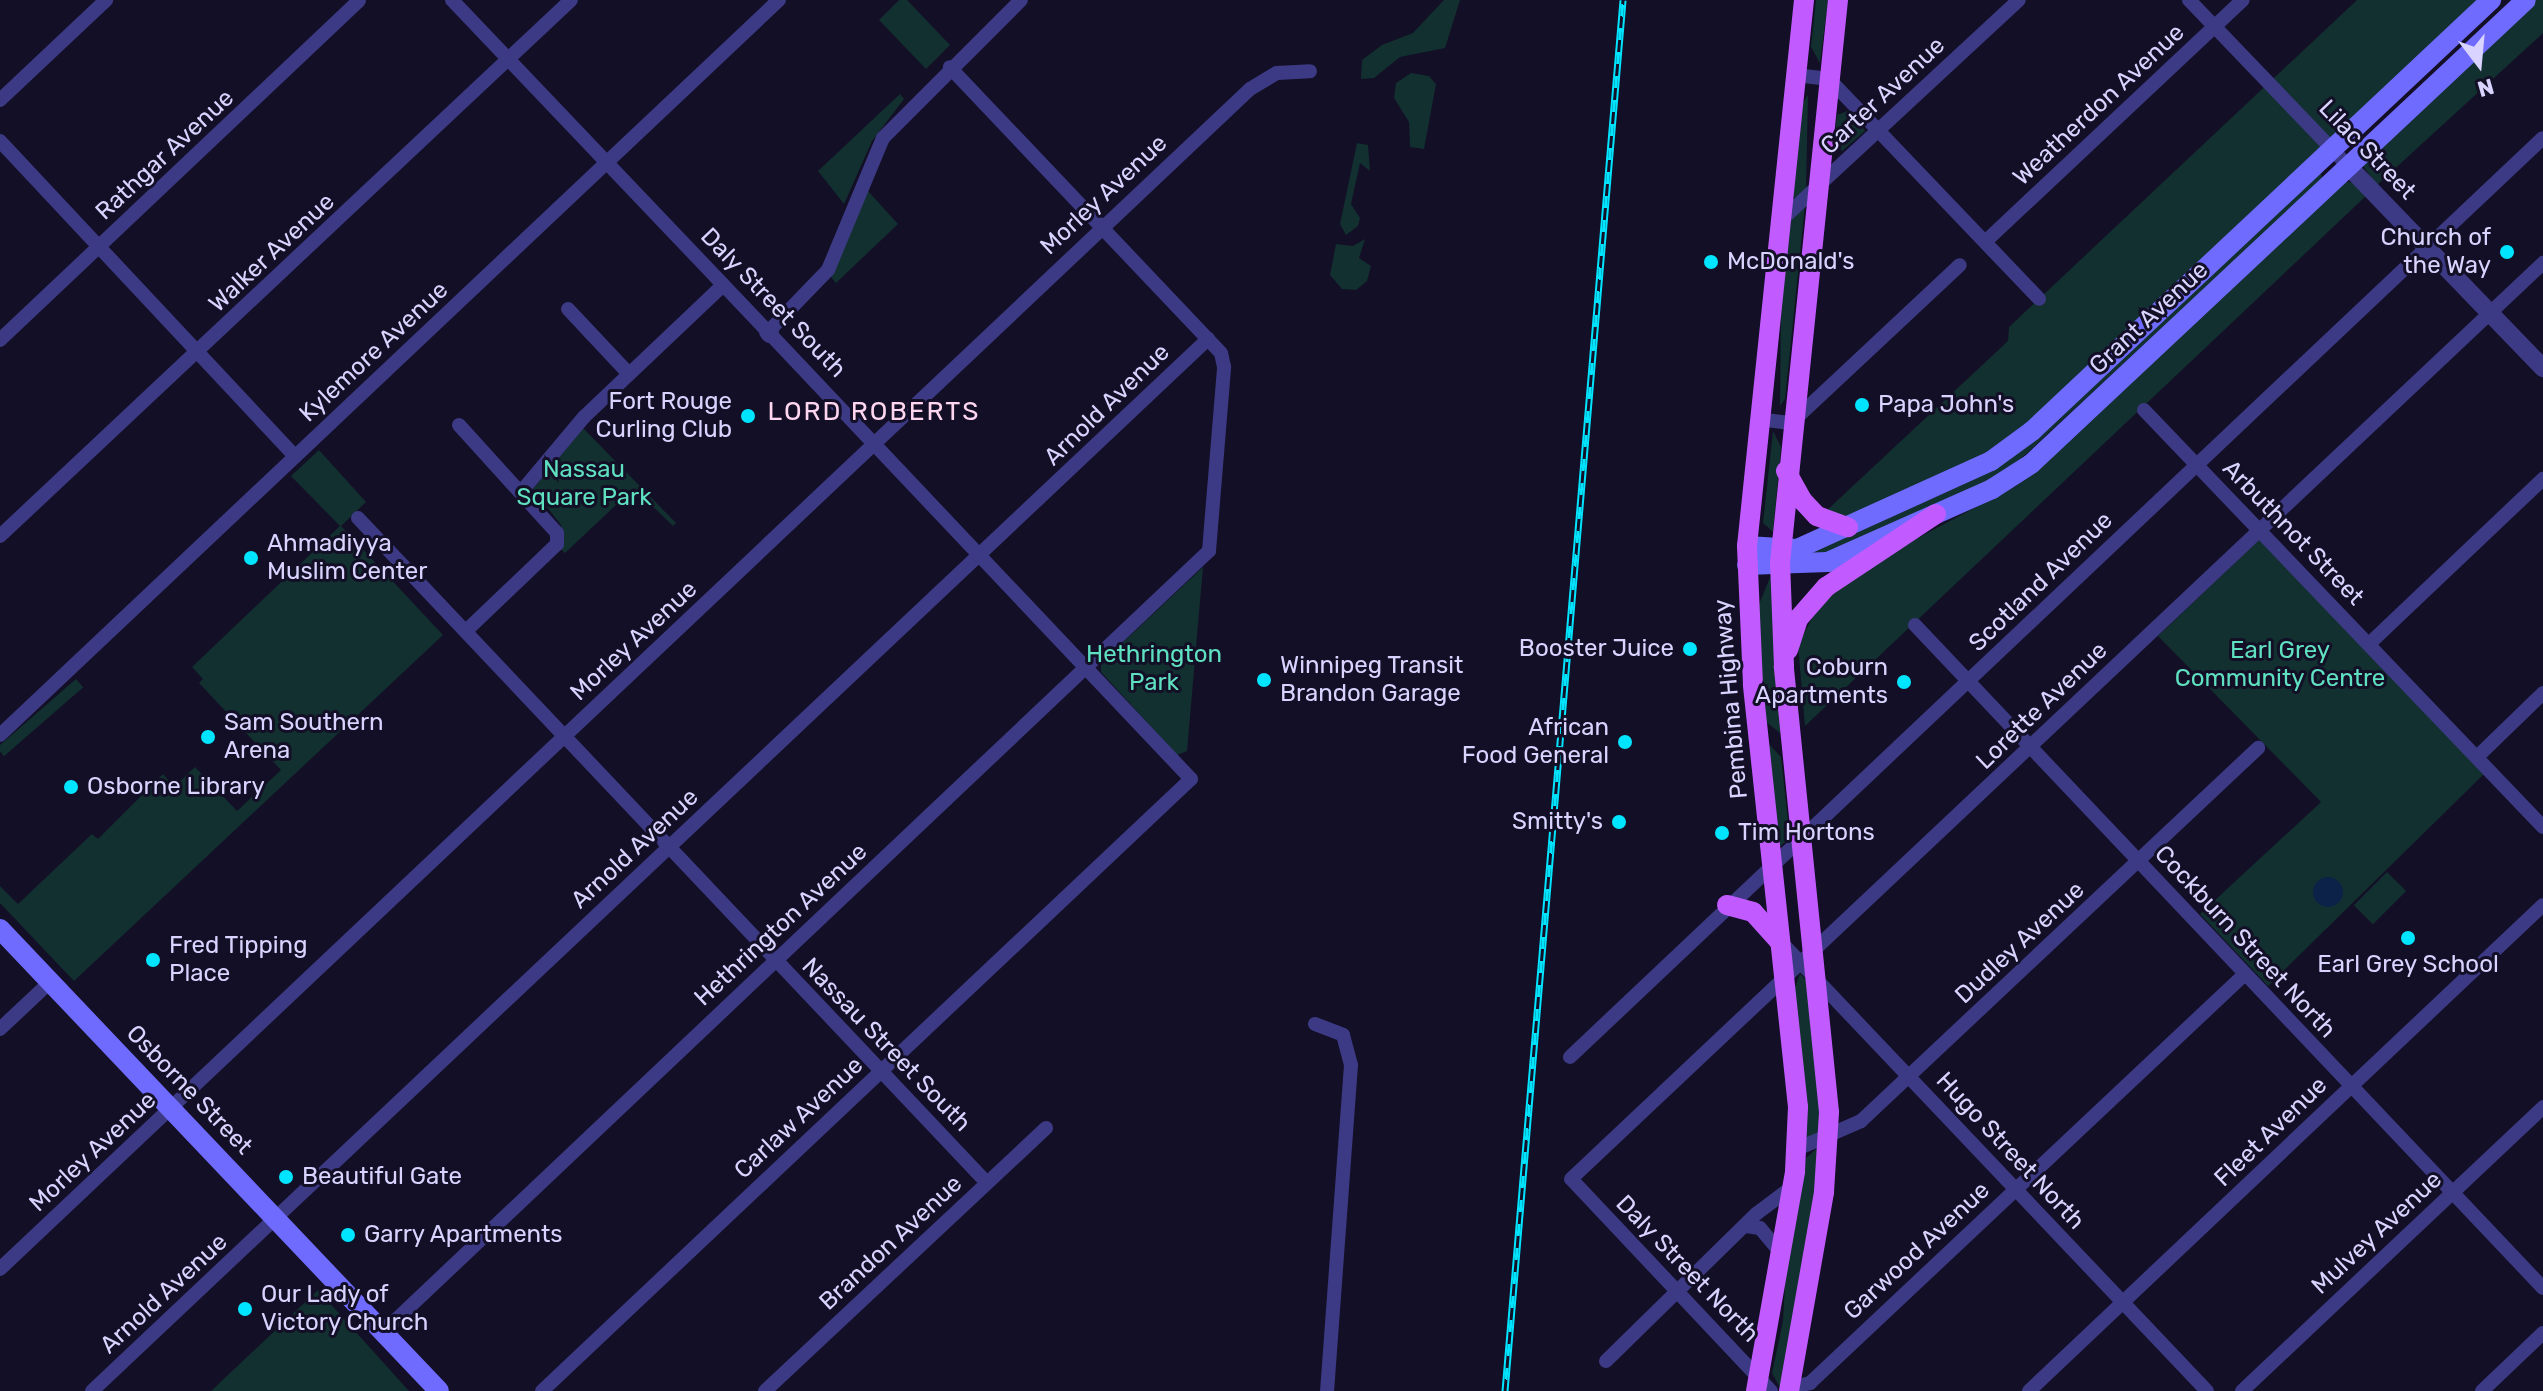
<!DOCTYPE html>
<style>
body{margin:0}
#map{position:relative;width:2543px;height:1391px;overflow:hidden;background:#130f26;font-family:Rubik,sans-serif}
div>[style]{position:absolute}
.green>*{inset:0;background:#12302f;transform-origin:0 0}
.water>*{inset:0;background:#0c2248}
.round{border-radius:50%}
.minor>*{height:14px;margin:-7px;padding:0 7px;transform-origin:7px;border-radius:7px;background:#3d3a85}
.tertiary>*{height:18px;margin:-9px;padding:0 9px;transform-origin:9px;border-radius:9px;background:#3d3a85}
.secondary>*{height:20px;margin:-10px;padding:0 10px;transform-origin:10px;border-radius:10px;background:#6f6bff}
.primary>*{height:20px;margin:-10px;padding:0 10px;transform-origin:10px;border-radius:10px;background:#c25bff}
.rail>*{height:7px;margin-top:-3.5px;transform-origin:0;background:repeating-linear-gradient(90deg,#130f26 0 12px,#00e5ff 0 24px);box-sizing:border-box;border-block:2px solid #00e5ff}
.dots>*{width:22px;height:22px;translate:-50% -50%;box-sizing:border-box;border:4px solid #130f26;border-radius:50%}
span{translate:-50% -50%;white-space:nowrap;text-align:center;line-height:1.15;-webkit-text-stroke:6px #130f26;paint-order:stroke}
.street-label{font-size:24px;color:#d9d4ff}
.poi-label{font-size:24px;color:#d9d4ff}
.right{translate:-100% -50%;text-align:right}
.left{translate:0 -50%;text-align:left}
.park-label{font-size:24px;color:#5fe0c0}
.neighbourhood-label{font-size:26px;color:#ffd6f0;letter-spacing:2px}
.north{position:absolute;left:2439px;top:24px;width:80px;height:80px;-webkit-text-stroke:6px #130f26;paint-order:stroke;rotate:164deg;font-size:22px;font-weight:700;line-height:32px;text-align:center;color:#d9d4ff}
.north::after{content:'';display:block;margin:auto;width:28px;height:36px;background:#d9d4ff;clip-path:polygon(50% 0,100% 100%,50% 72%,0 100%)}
</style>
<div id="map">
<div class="green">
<i style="clip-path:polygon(899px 0,907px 0,950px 45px,926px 69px,879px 20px)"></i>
<i style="clip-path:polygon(1444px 0,1460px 0,1445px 48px,1400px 57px,1374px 78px,1361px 79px,1362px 60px,1382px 45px,1413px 33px)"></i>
<i style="clip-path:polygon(1816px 0,1828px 0,1820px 63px,1811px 47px)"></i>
<i style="clip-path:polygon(2357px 0,2479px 0,2040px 413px,1969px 465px,1851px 517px,1824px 513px,2008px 341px,2009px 327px)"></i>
<i style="clip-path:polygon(2535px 0,2543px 0,2543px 33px,2377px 185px,2363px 166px)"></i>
<i style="clip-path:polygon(1411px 73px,1429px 76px,1436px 84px,1424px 149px,1410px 147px,1409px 122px,1394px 98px,1396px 83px)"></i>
<i style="clip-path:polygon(900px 94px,904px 99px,872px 141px,844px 204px,818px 171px)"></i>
<i style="clip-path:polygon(1808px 95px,1806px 189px,1791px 200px,1803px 103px)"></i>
<i style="clip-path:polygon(1850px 110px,1865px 131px,1842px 151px,1834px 143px,1837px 115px)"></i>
<i style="clip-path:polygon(1357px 143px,1368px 145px,1370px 171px,1360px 163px,1351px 204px,1360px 218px,1358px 226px,1346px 235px,1340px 224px)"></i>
<i style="clip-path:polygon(2321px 171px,2322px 179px,2014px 465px,1968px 492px,1826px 555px,1805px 556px,1962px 485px)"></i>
<i style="clip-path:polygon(2343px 181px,2354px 183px,2366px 196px,1805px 726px,1798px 645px,1822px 599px,1895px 550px,2016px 486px)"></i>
<i style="clip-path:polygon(868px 191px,898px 224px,836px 283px,831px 277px)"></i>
<i style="clip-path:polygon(1805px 205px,1785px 399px,1780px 406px,1781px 308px,1791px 219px)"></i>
<i style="clip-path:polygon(1365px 239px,1359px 258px,1371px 266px,1367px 281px,1356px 290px,1342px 289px,1330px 275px,1336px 244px,1353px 246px)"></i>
<i style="clip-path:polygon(583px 428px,676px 523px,673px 526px,634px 488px,565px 553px,560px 548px,561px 525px,533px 489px)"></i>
<i style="clip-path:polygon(1773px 431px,1781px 447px,1773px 532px,1763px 523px)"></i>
<i style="clip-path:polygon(319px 450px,366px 502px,341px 526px,443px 635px,74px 981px,0 903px,0 886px,18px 904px,92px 834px,98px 839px,163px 774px,174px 787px,195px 767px,237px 811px,281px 770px,199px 683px,203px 679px,192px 667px,340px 526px,291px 476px)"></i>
<i style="clip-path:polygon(2259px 540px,2485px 773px,2268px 986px,2200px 914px,2321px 802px,2158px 636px)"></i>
<i style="clip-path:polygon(1203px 567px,1187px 751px,1177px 755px,1101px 672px,1101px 663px)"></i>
<i style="clip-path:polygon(1771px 575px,1785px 737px,1765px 721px,1755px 614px)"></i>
<i style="left:76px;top:679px;width:11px;height:105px;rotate:49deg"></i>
<i style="clip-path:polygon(1767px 742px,1781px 757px,1790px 838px,1778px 848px)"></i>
<i style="left:2387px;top:872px;width:27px;height:47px;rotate:45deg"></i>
<i style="clip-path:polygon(1800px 974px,1811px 985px,1824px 1129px,1806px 1138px,1793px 992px)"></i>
<i style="clip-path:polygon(1823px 1143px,1782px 1391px,1772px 1373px,1783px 1321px,1786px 1267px,1806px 1158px)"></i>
<i style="clip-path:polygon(318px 1290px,409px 1391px,211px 1391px)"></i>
</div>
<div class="water">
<i class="round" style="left:2313px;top:877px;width:30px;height:30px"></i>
</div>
<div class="minor">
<i style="left:452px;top:0;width:458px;rotate:46.4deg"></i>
<i style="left:768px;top:332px;width:86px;rotate:-45.9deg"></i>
<i style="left:828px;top:270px;width:143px;rotate:-67.4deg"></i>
<i style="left:883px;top:138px;width:195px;rotate:-45deg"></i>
<i style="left:2189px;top:0;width:230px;rotate:46.2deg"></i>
<i style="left:1796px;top:75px;width:33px;rotate:7deg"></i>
<i style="left:1829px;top:79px;width:304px;rotate:46.3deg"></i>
<i style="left:0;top:100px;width:146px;rotate:-43.3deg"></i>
<i style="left:0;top:141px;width:432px;rotate:46.9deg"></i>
<i style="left:1778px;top:223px;width:328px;rotate:-42.8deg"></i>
<i style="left:1986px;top:241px;width:352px;rotate:-43.2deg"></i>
<i style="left:568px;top:309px;width:89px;rotate:46.8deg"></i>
<i style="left:0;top:340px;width:494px;rotate:-43.4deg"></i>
<i style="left:2144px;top:410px;width:577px;rotate:46.26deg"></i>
<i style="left:1758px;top:419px;width:33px;rotate:7deg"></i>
<i style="left:1791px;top:423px;width:231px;rotate:-43.1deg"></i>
<i style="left:459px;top:425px;width:146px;rotate:47.8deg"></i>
<i style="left:557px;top:533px;width:11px;rotate:90deg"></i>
<i style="left:557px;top:544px;width:126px;rotate:136.3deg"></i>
<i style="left:521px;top:492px;width:98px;rotate:-50deg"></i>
<i style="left:584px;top:417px;width:192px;rotate:-43.5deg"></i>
<i style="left:358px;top:518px;width:915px;rotate:46.59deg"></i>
<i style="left:0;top:536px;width:783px;rotate:-43.19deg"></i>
<i style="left:1915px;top:625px;width:913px;rotate:46.55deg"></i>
<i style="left:2369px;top:644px;width:240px;rotate:-43.5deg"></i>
<i style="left:0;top:735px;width:1071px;rotate:-43.34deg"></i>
<i style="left:2477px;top:757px;width:92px;rotate:-44.1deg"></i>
<i style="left:1781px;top:942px;width:619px;rotate:46.51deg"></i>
<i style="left:1315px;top:1024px;width:30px;rotate:21deg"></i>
<i style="left:1343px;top:1035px;width:31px;rotate:75deg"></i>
<i style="left:1351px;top:1065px;width:327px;rotate:94.2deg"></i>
<i style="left:0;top:1029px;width:69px;rotate:-43.2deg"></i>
<i style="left:1570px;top:1057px;width:1338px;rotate:-43.37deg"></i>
<i style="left:1797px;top:1149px;width:70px;rotate:-23.6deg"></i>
<i style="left:1861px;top:1121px;width:545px;rotate:-43.21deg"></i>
<i style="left:1746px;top:1226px;width:14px;rotate:8deg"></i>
<i style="left:1760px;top:1228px;width:31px;rotate:50deg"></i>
<i style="left:0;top:1269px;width:1719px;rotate:-43.35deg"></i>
<i style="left:1250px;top:89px;width:31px;rotate:-31deg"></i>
<i style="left:1277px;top:73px;width:33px;rotate:-3deg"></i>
<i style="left:383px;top:1332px;width:1137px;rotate:-43.4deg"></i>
<i style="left:1209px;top:551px;width:185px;rotate:-85.3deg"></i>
<i style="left:1224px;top:367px;width:14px;rotate:-102deg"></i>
<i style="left:1221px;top:353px;width:394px;rotate:-133.5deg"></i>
<i style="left:1606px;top:1361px;width:210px;rotate:-44.4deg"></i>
<i style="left:1756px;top:1214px;width:45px;rotate:-36.9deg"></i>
<i style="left:1790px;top:1388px;width:21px;rotate:-14deg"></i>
<i style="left:1810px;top:1383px;width:597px;rotate:-43.24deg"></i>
<i style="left:92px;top:1391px;width:1534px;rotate:-43.31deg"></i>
<i style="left:542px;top:1391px;width:892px;rotate:-43.32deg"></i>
<i style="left:1191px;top:779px;width:613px;rotate:-133.41deg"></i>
<i style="left:765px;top:1391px;width:385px;rotate:-43.1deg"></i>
<i style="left:1771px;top:1391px;width:291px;rotate:-133.3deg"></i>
<i style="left:1571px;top:1179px;width:1336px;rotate:-43.3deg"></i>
<i style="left:2029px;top:1391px;width:707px;rotate:-43.4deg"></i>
<i style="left:2242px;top:1391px;width:414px;rotate:-43.3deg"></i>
<i style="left:2482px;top:1391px;width:84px;rotate:-43.6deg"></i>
</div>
<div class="tertiary">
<i style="left:2348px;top:166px;width:281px;rotate:46deg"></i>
<i style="left:768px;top:332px;width:3px;rotate:45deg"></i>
</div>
<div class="secondary">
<i style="left:1747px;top:546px;width:50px;rotate:3.4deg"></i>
<i style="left:1797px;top:549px;width:213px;rotate:-24.4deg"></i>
<i style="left:1991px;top:461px;width:51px;rotate:-36.2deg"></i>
<i style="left:2032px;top:431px;width:630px;rotate:-43.2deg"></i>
<i style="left:1747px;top:565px;width:81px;rotate:-2.1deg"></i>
<i style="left:1828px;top:562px;width:180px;rotate:-24deg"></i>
<i style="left:1992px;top:489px;width:46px;rotate:-32.7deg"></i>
<i style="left:2031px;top:464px;width:678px;rotate:-43.15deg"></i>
<i style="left:0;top:929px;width:637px;rotate:46.46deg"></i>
</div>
<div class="primary">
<i style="left:1786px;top:471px;width:33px;rotate:61deg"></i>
<i style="left:1802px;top:500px;width:22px;rotate:47deg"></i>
<i style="left:1817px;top:516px;width:33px;rotate:20deg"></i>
<i style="left:1788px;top:650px;width:33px;rotate:-72deg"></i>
<i style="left:1798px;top:619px;width:43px;rotate:-48.8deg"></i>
<i style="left:1826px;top:587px;width:132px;rotate:-33.6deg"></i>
<i style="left:1727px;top:905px;width:27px;rotate:15deg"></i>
<i style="left:1753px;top:912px;width:40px;rotate:48deg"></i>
<i style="left:1756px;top:1391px;width:223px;rotate:-79.9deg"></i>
<i style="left:1795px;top:1171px;width:64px;rotate:-87.3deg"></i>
<i style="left:1798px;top:1107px;width:425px;rotate:-96.1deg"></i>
<i style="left:1753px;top:684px;width:138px;rotate:-92.5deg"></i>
<i style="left:1747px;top:546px;width:549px;rotate:-84.04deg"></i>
<i style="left:1789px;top:1391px;width:202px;rotate:-80deg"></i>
<i style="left:1824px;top:1192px;width:80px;rotate:-86.4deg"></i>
<i style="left:1829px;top:1112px;width:448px;rotate:-95.8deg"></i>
<i style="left:1784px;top:666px;width:103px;rotate:-92.2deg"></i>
<i style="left:1780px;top:563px;width:566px;rotate:-84.12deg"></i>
</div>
<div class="rail">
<i style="left:1505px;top:1391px;width:1396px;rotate:-85.15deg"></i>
</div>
<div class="dots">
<i style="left:2507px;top:252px;background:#00e5ff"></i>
<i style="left:1711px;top:262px;background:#00e5ff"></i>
<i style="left:1862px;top:405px;background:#00e5ff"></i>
<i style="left:748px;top:416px;background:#00e5ff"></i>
<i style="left:251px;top:558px;background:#00e5ff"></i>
<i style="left:1690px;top:649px;background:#00e5ff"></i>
<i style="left:1264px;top:680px;background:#00e5ff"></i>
<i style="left:1904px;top:682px;background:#00e5ff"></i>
<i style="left:208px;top:737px;background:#00e5ff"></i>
<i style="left:1625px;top:742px;background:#00e5ff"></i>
<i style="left:71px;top:787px;background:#00e5ff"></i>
<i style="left:1619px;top:822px;background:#00e5ff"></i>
<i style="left:1722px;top:833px;background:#00e5ff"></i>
<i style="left:2408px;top:938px;background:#00e5ff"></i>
<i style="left:153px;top:960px;background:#00e5ff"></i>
<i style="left:286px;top:1177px;background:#00e5ff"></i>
<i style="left:348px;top:1235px;background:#00e5ff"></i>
<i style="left:245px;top:1309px;background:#00e5ff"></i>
</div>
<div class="street-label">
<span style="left:1883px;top:96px;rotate:-43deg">Carter Avenue</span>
<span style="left:2099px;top:105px;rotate:-43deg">Weatherdon Avenue</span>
<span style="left:2367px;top:150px;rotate:46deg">Lilac Street</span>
<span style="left:165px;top:155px;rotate:-43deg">Rathgar Avenue</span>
<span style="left:1104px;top:195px;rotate:-43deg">Morley Avenue</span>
<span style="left:272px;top:253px;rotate:-43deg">Walker Avenue</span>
<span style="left:773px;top:303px;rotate:46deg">Daly Street South</span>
<span style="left:2149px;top:318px;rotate:-43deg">Grant Avenue</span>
<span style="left:374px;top:352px;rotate:-43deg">Kylemore Avenue</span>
<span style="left:1107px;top:405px;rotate:-44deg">Arnold Avenue</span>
<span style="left:2293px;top:533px;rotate:46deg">Arbuthnot Street</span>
<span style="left:2041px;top:582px;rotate:-44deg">Scotland Avenue</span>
<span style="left:634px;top:641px;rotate:-43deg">Morley Avenue</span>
<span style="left:1731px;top:699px;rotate:-95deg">Pembina Highway</span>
<span style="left:2042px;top:706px;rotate:-44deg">Lorette Avenue</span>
<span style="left:635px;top:849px;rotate:-43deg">Arnold Avenue</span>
<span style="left:781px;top:925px;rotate:-43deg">Hethrington Avenue</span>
<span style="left:2245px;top:942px;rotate:47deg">Cockburn Street North</span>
<span style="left:2020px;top:943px;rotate:-43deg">Dudley Avenue</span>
<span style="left:886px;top:1045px;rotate:46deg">Nassau Street South</span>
<span style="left:189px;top:1090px;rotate:46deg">Osborne Street</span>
<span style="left:799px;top:1118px;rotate:-43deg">Carlaw Avenue</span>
<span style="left:2271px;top:1132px;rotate:-44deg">Fleet Avenue</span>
<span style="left:2010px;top:1151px;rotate:47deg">Hugo Street North</span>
<span style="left:93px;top:1152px;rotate:-43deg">Morley Avenue</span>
<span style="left:2377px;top:1233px;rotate:-43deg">Mulvey Avenue</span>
<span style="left:891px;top:1243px;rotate:-43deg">Brandon Avenue</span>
<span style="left:1917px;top:1251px;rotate:-43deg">Garwood Avenue</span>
<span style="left:1687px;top:1269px;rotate:46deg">Daly Street North</span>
<span style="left:164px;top:1294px;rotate:-43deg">Arnold Avenue</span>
</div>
<div class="poi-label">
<span class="right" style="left:2491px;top:252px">Church of<br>the Way</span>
<span class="left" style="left:1727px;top:262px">McDonald's</span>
<span class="right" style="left:732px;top:416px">Fort Rouge<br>Curling Club</span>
<span class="left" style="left:1878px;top:405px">Papa John's</span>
<span class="left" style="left:267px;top:558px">Ahmadiyya<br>Muslim Center</span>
<span class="right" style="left:1674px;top:649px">Booster Juice</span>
<span class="left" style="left:1280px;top:680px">Winnipeg Transit<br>Brandon Garage</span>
<span class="right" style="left:1888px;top:682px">Coburn<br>Apartments</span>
<span class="left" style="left:224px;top:737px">Sam Southern<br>Arena</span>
<span class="right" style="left:1609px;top:742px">African<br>Food General</span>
<span class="left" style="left:87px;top:787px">Osborne Library</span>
<span class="right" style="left:1603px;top:822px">Smitty's</span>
<span class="left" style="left:1738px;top:833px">Tim Hortons</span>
<span class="left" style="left:169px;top:960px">Fred Tipping<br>Place</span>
<span style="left:2408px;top:965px">Earl Grey School</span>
<span class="left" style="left:302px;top:1177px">Beautiful Gate</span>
<span class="left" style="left:364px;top:1235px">Garry Apartments</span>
<span class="left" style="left:261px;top:1309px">Our Lady of<br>Victory Church</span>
</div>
<div class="park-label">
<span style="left:584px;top:484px">Nassau<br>Square Park</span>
<span style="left:2280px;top:665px">Earl Grey<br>Community Centre</span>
<span style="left:1154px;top:669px">Hethrington<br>Park</span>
</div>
<div class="neighbourhood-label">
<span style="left:874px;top:412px">LORD ROBERTS</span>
</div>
<div class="north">N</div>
</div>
